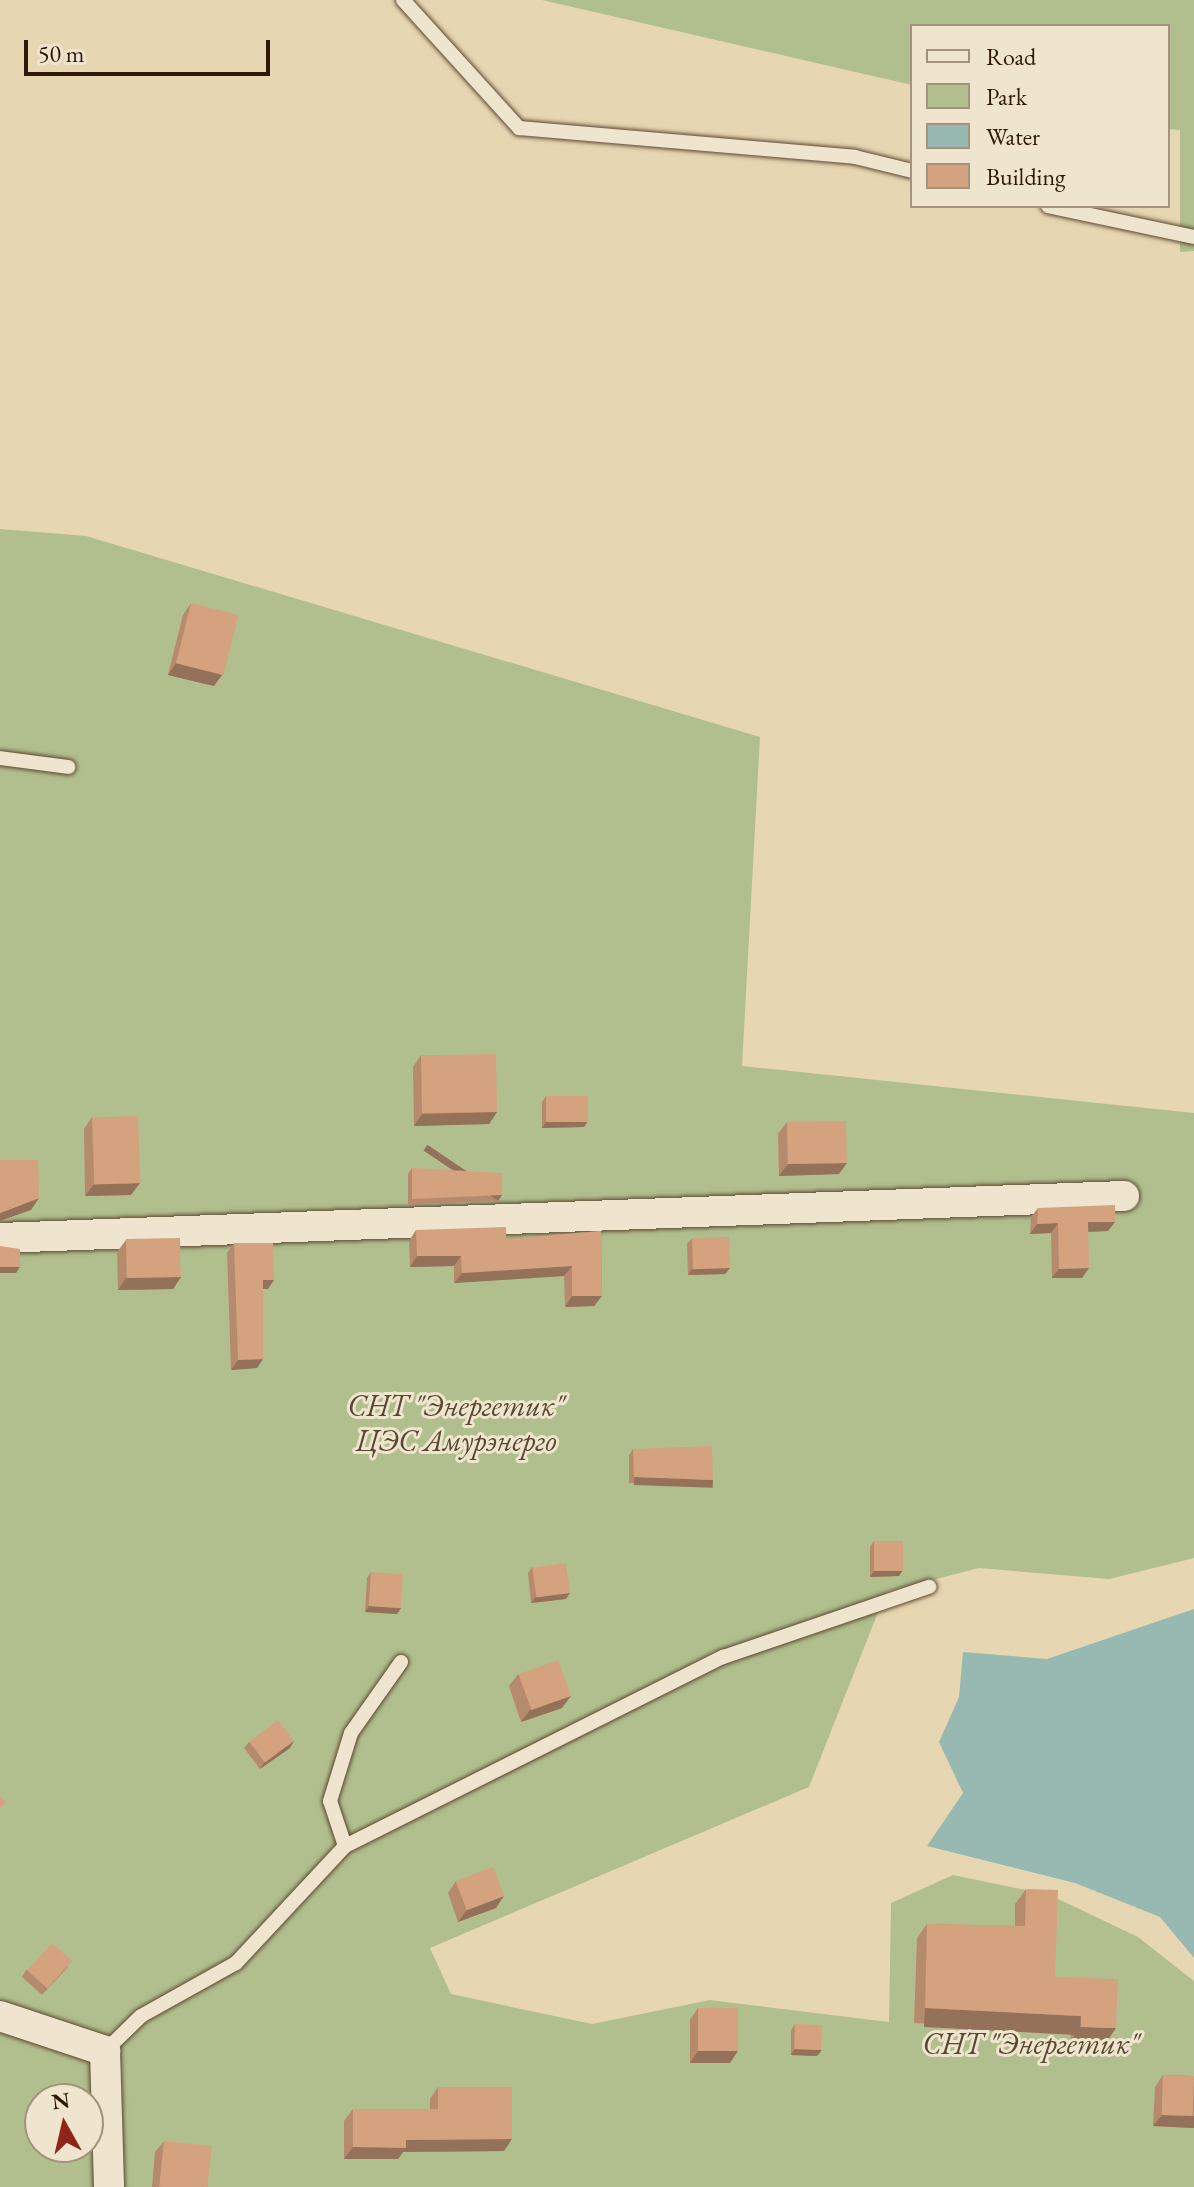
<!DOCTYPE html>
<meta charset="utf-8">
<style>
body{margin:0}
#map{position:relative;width:1194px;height:2187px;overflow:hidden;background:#e7d6b2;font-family:"EB Garamond",serif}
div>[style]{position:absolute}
.green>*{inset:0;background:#b1bf8f}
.water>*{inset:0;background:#97b9b1}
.roads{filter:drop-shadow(0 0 2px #5e4832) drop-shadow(0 0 2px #5e4832)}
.service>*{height:14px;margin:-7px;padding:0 7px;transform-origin:7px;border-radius:7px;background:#efe4cd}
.minor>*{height:30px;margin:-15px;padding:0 15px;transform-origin:15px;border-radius:15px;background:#efe4cd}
.wall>*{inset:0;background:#b68b6d}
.shaded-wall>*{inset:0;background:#947159;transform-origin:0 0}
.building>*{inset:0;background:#d4a27f;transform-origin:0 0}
span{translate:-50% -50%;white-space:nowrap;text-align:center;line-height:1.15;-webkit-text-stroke:6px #efe4cd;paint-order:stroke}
.park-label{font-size:30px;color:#574a30;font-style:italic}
.legend{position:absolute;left:910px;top:24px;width:260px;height:184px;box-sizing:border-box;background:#efe4cd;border:2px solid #a3927e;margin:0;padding:10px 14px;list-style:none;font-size:24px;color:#301808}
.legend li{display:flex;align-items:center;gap:16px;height:40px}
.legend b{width:40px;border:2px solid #a3927e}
.north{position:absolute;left:24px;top:2083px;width:80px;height:80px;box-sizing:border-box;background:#efe4cd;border:2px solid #a3927e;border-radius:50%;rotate:352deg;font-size:22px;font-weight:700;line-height:32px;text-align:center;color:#301808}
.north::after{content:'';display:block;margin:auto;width:28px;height:36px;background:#8f2418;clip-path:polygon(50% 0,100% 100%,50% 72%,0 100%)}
.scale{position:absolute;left:24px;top:40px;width:246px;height:36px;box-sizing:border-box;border:4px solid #301808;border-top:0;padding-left:10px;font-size:24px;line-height:28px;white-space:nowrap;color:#301808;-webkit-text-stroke:6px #efe4cd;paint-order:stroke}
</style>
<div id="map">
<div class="green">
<i style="clip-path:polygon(542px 0,1194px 0,1194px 251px,1180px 252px,1180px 130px,1168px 129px,1168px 26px,912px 26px,912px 85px)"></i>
<i style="clip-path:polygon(evenodd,0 529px,86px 536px,760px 737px,742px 1066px,1194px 1113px,1194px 1558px,1109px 1579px,979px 1568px,886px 1592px,809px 1787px,430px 1948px,451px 1994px,592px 2024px,710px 2000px,889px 2022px,891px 1903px,953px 1875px,1050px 1895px,1138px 1937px,1194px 1981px,1194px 2187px,0 2187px,0 529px,40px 2099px,88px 2099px,88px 2147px,40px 2147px,40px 2099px)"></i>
</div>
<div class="water">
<i style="clip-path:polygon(1194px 1609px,1194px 1958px,1160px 1917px,1075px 1883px,927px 1846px,963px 1793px,939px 1742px,959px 1697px,963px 1652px,1047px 1659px)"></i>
</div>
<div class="roads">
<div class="service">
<i style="left:403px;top:0;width:173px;rotate:47.8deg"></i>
<i style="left:519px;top:128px;width:337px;rotate:4.9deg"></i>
<i style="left:855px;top:157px;width:59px;rotate:13.8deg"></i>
<i style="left:1048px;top:206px;width:149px;rotate:12deg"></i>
<i style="left:0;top:758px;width:69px;rotate:7.5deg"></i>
<i style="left:345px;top:1846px;width:47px;rotate:-108.4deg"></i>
<i style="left:330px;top:1801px;width:71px;rotate:-72.8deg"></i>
<i style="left:351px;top:1733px;width:87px;rotate:-54.8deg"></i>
<i style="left:105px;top:2051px;width:50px;rotate:-44.2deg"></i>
<i style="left:141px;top:2016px;width:109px;rotate:-29.2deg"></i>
<i style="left:236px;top:1963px;width:160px;rotate:-47deg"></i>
<i style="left:345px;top:1846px;width:423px;rotate:-26.6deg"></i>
<i style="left:723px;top:1657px;width:218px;rotate:-18.8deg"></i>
</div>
<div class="minor">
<i style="left:0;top:1238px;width:1125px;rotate:-2.14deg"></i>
<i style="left:0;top:2016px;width:111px;rotate:18.4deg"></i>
<i style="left:105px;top:2051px;width:136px;rotate:88.3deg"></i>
</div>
</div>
<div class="wall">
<i style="clip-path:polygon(191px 603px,222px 675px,214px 686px,168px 675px,183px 615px)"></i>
<i style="clip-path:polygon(421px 1055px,497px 1112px,489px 1124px,414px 1126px,413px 1067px)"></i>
<i style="clip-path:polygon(546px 1096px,588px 1121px,584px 1127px,542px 1128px,542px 1102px)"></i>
<i style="clip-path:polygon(92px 1117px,131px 1195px,85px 1196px,84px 1129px)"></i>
<i style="clip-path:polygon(787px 1122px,839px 1174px,779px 1176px,778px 1134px)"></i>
<i style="clip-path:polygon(412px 1168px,502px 1195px,498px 1201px,408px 1205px,408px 1174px)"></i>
<i style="clip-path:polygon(1038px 1208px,1108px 1231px,1088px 1232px,1082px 1278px,1052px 1278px,1051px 1233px,1030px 1234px,1031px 1217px)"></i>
<i style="clip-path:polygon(416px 1230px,506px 1239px,601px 1231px,602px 1296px,594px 1306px,565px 1307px,564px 1276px,454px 1283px,454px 1266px,410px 1267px,409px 1241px)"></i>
<i style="clip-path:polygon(692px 1238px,730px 1268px,725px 1274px,688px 1275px,687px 1244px)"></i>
<i style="clip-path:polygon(126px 1240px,181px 1277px,173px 1289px,118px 1290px,117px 1252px)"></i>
<i style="clip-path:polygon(234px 1243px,268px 1289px,263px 1289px,257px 1368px,231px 1370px,227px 1253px)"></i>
<i style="clip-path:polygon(633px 1449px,709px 1486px,629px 1483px,629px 1455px)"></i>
<i style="clip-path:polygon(874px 1541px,903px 1570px,899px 1576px,870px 1577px,870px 1547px)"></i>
<i style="clip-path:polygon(532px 1567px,566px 1599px,531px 1603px,528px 1573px)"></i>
<i style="clip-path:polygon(371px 1572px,401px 1608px,397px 1614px,365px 1612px,367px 1578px)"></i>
<i style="clip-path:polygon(518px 1674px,562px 1708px,521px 1722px,509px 1686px)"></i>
<i style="clip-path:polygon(249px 1742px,290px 1748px,260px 1769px,244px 1748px)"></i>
<i style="clip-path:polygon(456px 1881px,496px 1908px,458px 1922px,448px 1893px)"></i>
<i style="clip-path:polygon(1026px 1889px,1055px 1977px,1106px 2043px,1070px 2042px,1071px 2031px,914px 2023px,917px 1938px,927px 1924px,1015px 1926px,1015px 1904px)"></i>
<i style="clip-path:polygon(68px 1967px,42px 1995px,22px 1977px,26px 1970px)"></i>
<i style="clip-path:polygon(698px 2008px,730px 2063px,690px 2063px,690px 2020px)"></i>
<i style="clip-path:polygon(795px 2024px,817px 2056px,791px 2055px,791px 2030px)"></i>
<i style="clip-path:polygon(1163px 2075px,1194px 2076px,1194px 2128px,1153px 2126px,1155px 2087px)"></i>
<i style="clip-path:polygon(438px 2087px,504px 2151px,403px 2152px,398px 2159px,344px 2159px,344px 2121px,353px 2109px,430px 2109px,430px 2099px)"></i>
<i style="clip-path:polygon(164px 2141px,208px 2187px,152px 2187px,155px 2152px)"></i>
</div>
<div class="shaded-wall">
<i style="clip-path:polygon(176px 663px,222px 675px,214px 686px,168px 675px)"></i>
<i style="clip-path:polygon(497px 1112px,489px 1124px,414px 1126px,422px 1114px)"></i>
<i style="clip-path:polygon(588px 1121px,584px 1127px,542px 1128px,546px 1122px)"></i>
<i style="clip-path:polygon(847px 1163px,839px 1174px,779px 1176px,788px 1164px)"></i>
<i style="clip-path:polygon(140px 1183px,131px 1195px,85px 1196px,94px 1184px)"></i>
<i style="left:502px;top:1195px;width:7px;height:90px;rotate:124deg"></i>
<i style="clip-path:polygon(39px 1198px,31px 1210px,0 1221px,0 1213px)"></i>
<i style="clip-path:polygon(1088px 1222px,1115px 1222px,1108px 1231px,1081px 1232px)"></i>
<i style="clip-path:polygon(1058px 1223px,1051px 1233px,1030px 1234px,1037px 1224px)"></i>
<i style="clip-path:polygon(417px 1256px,461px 1256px,454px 1266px,410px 1267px)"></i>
<i style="clip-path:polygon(572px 1266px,564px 1276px,454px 1283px,462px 1273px)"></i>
<i style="clip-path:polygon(0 1267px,20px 1267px,16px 1273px,0 1273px)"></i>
<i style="clip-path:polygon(730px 1268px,725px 1274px,688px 1275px,692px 1269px)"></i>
<i style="clip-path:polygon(1089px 1268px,1082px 1278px,1052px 1278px,1059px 1269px)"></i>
<i style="clip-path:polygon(181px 1277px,173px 1289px,118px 1290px,126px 1278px)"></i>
<i style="clip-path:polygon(263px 1280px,274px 1280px,268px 1289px,257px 1289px)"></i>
<i style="clip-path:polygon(572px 1296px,602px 1296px,594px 1306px,565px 1307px)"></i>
<i style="clip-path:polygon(263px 1359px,257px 1368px,231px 1370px,238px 1360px)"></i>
<i style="left:634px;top:1477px;width:79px;height:8px;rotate:2deg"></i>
<i style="clip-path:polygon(903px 1570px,899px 1576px,870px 1577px,874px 1571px)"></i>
<i style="clip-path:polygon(570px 1593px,566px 1599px,531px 1603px,536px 1597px)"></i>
<i style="clip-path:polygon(369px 1606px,401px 1608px,397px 1614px,365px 1612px)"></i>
<i style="clip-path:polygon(571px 1696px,562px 1708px,521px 1722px,530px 1710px)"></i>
<i style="clip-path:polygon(294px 1741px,290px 1748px,260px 1769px,264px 1763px)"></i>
<i style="clip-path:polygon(504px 1896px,496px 1908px,458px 1922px,467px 1910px)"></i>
<i style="left:925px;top:2008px;width:156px;height:19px;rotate:3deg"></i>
<i style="clip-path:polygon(1081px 2027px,1116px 2028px,1106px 2043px,1070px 2042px)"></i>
<i style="clip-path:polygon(795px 2049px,822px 2050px,817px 2056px,791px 2055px)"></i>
<i style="clip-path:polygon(698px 2051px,738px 2051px,730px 2063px,690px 2063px)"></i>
<i style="clip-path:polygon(1162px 2115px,1194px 2116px,1194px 2128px,1153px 2126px)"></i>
<i style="clip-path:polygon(512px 2139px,504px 2151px,403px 2152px,398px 2159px,344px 2159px,353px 2147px,406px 2140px)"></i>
</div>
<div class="building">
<i style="left:191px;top:603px;width:49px;height:62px;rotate:14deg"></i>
<i style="left:496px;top:1054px;width:58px;height:75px;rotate:89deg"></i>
<i style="left:546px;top:1096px;width:42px;height:26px"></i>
<i style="left:138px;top:1116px;width:67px;height:46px;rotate:88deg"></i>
<i style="left:846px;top:1121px;width:42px;height:59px;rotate:89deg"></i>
<i style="clip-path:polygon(0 1160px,38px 1160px,39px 1198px,0 1213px)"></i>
<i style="clip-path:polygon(412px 1168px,502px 1173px,502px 1195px,412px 1199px)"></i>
<i style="clip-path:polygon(1115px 1205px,1115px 1222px,1088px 1222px,1089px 1268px,1059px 1269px,1058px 1223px,1037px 1224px,1038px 1208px)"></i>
<i style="clip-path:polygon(506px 1227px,506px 1239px,601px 1231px,602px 1296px,572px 1296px,572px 1266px,462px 1273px,461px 1256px,417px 1256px,416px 1230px)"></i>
<i style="left:729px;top:1237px;width:31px;height:37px;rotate:88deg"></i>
<i style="left:180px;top:1238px;width:39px;height:54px;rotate:89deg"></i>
<i style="clip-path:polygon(234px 1243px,273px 1243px,274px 1280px,263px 1280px,263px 1359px,238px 1360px)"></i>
<i style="clip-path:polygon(0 1246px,20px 1249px,20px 1267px,0 1267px)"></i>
<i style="clip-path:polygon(712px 1446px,713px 1480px,634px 1477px,633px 1449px)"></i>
<i style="left:874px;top:1541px;width:29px;height:30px"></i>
<i style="left:566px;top:1563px;width:30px;height:34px;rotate:82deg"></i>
<i style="left:371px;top:1572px;width:32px;height:34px;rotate:4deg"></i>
<i style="left:558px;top:1660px;width:38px;height:42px;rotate:70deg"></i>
<i style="left:278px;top:1720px;width:26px;height:36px;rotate:53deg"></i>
<i style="clip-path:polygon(0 1796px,6px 1802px,0 1808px)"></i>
<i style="left:493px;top:1867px;width:31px;height:40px;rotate:69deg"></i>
<i style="clip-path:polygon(1026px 1889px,1058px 1890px,1055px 1977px,1118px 1979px,1116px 2028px,1081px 2027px,1081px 2016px,925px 2008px,927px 1924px,1025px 1926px)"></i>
<i style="left:52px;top:1943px;width:27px;height:37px;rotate:42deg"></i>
<i style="left:698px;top:2008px;width:40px;height:43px"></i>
<i style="left:795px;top:2024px;width:27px;height:25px;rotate:2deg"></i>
<i style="left:1163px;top:2075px;width:31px;height:40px;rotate:2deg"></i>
<i style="clip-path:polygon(438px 2087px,512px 2087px,512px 2139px,406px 2140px,406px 2148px,353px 2147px,353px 2109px,438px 2109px)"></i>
<i style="left:164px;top:2141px;width:48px;height:46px;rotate:6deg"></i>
</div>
<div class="park-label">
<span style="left:456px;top:1423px">СНТ "Энергетик"<br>ЦЭС Амурэнерго</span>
<span style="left:1031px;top:2044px">СНТ "Энергетик"</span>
</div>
<ul class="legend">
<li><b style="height:10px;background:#efe4cd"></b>Road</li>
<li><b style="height:22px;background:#b1bf8f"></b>Park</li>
<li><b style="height:22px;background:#97b9b1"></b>Water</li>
<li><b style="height:22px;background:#d4a27f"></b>Building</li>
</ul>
<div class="north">N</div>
<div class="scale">50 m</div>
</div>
